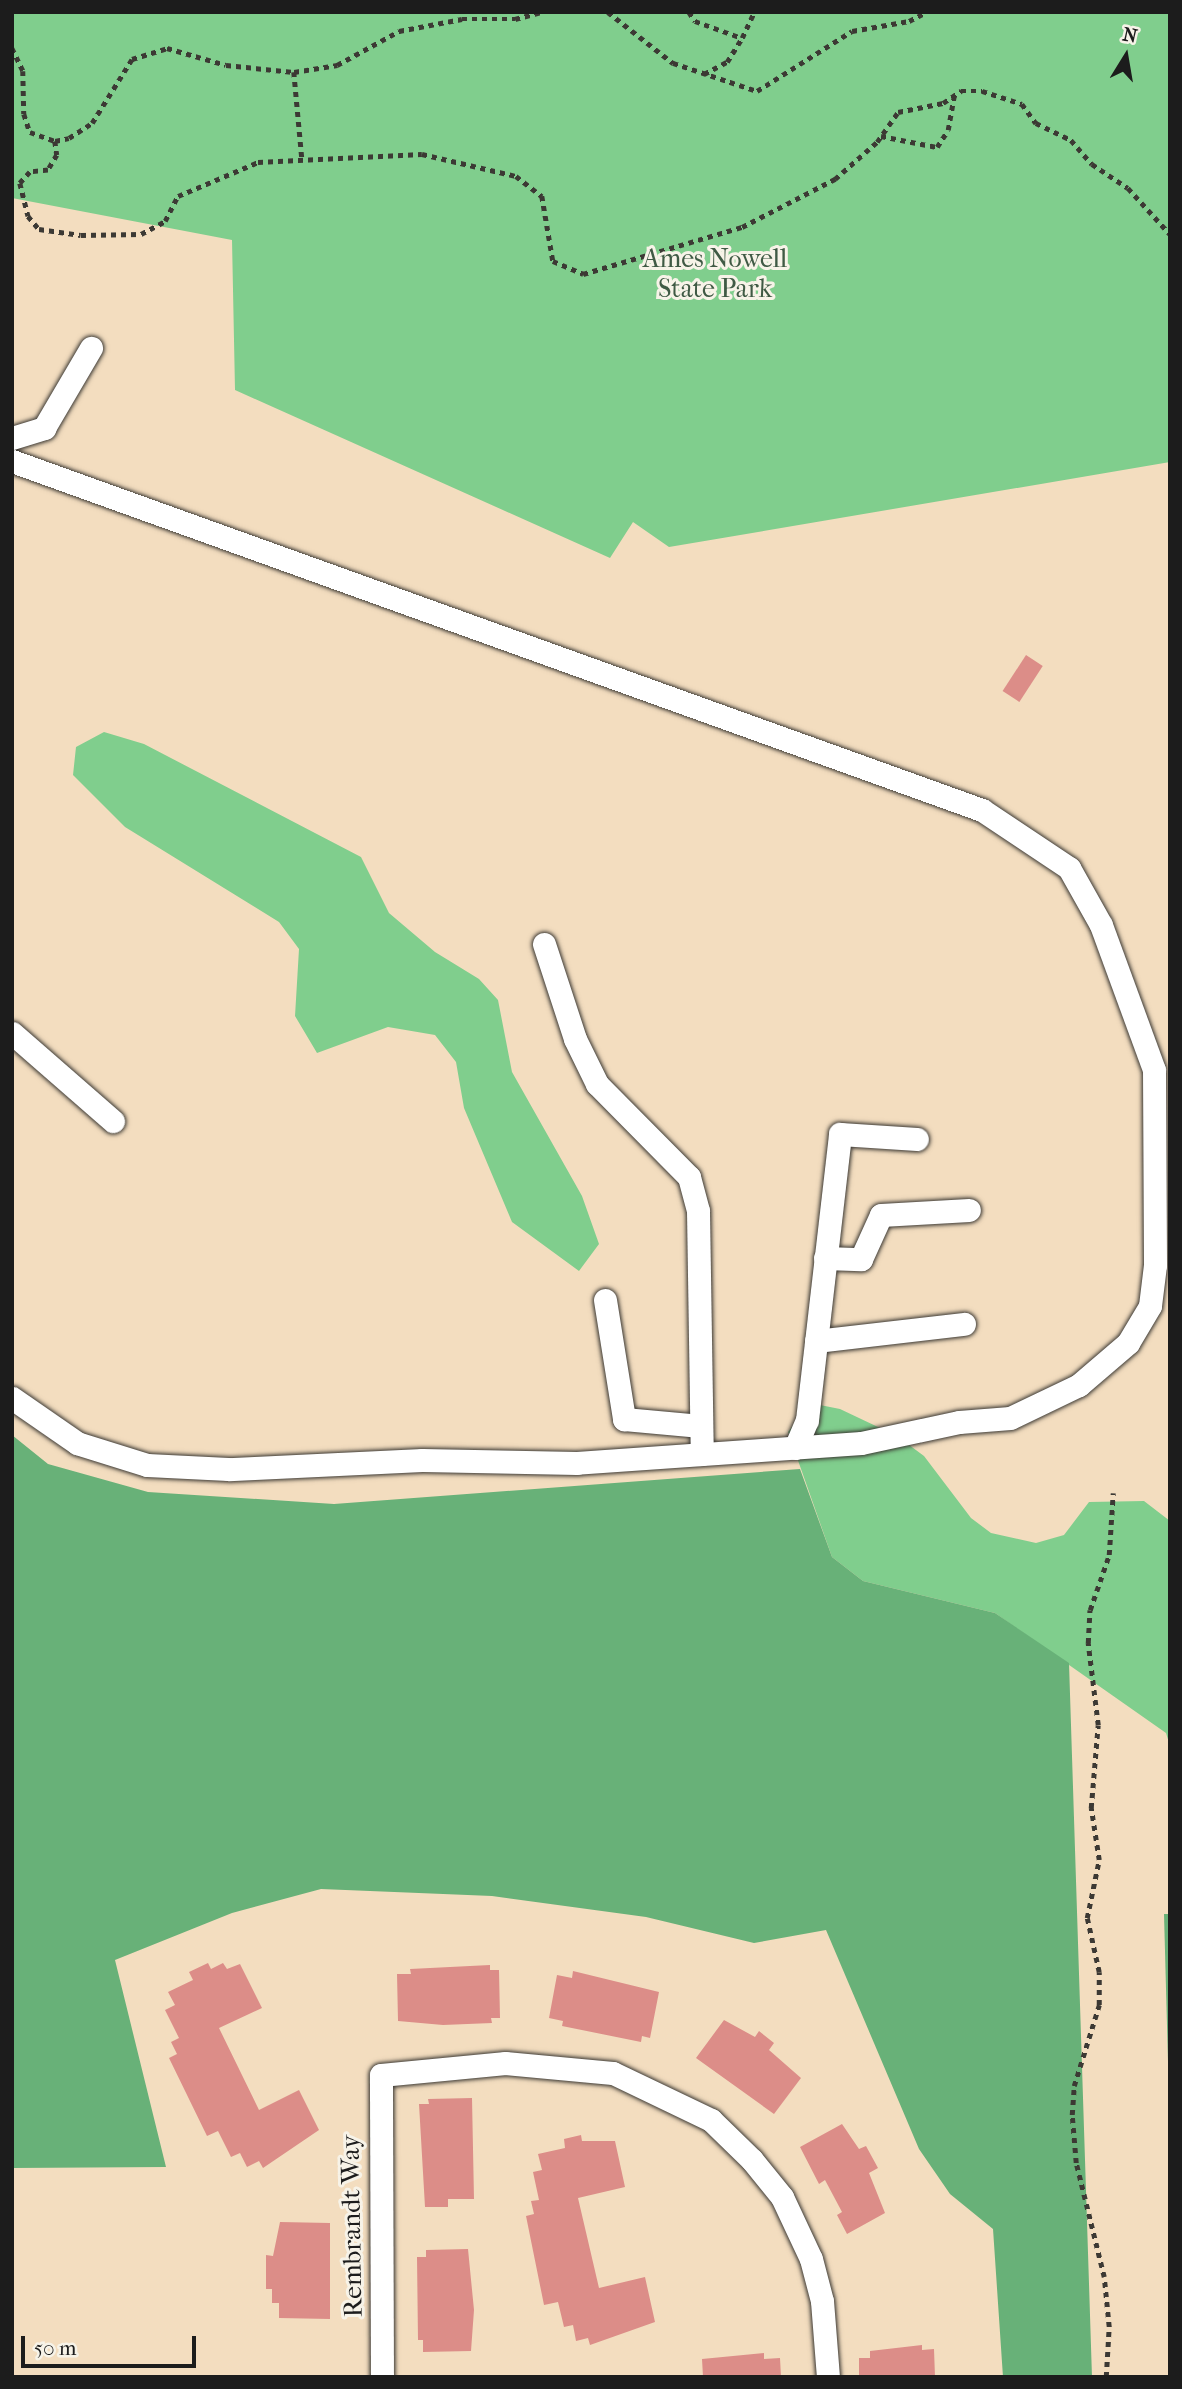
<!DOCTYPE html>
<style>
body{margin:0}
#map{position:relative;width:1182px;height:2389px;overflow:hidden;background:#f3ddbf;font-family:"IM FELL French Canon",serif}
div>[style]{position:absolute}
.green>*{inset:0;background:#80ce8d}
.forest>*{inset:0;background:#68b178}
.building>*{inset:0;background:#dc8d88;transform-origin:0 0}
.path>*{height:4.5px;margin-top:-2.25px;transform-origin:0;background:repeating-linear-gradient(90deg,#3c3934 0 5px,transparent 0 10px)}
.roads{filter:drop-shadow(0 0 2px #3c3934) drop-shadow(0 0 2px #3c3934)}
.minor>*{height:23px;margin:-11.5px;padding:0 11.5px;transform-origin:11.5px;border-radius:11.5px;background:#fff}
span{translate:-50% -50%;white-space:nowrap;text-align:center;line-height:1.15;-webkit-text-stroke:6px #f7f3e8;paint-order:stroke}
.park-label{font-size:26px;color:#3f5a44}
.street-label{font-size:26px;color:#1c1c1c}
.frame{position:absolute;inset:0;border:14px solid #1c1c1c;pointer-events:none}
.north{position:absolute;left:1091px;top:21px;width:70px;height:70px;-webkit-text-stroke:5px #f7f3e8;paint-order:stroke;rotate:11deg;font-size:19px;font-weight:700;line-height:28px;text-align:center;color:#1c1c1c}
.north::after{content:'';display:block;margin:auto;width:24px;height:32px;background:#1c1c1c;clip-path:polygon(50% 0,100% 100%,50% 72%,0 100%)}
.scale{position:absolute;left:21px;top:2336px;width:175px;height:32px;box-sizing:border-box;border:4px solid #1c1c1c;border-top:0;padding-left:9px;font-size:21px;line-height:24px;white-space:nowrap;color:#1c1c1c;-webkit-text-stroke:5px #f7f3e8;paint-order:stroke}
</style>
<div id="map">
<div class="green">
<i style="clip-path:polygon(12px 12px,1170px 12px,1170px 462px,669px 547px,633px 522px,610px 558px,235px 390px,232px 240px,12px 198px)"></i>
<i style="clip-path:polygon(104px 732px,144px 744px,361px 857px,389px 913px,435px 952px,479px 979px,498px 1000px,512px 1072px,582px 1196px,599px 1244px,579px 1271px,512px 1222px,464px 1108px,456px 1062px,435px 1035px,388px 1027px,317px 1053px,295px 1016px,299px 949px,279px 922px,125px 827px,73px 775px,76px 747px)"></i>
<i style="clip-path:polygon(810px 1403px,840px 1409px,897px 1436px,924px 1456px,971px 1518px,991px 1533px,1036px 1543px,1064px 1535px,1089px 1502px,1144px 1501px,1170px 1521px,1170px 1746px,1166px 1733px,995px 1613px,863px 1581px,832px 1557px,788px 1432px)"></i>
</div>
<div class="forest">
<i style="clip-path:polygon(12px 1435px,48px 1464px,148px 1492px,334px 1504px,800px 1469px,832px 1557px,863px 1581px,995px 1613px,1069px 1663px,1092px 2377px,1003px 2377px,993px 2229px,950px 2194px,919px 2149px,826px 1930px,754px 1943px,646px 1917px,492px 1896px,321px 1889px,232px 1913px,115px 1960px,166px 2167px,12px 2168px)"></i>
<i style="clip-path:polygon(1164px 1914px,1170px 1914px,1170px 2136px)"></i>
</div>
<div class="building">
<i style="left:1026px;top:655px;width:20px;height:43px;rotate:33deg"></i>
<i style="clip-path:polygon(208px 1963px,211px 1969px,223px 1963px,227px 1969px,240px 1964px,262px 2008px,219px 2028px,259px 2110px,299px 2090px,319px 2130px,263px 2168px,259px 2161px,247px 2167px,240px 2153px,231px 2157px,218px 2131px,207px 2136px,169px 2058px,177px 2054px,171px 2042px,179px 2038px,165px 2010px,175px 2005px,168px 1992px,193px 1980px,189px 1972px)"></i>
<i style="clip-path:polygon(490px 1965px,490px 1970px,499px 1970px,500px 2018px,491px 2018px,492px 2023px,443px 2025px,398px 2021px,397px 1974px,411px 1974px,410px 1969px)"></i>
<i style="clip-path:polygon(573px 1971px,659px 1992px,650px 2038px,642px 2036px,641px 2042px,562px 2026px,563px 2021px,549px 2018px,557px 1975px,572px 1978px)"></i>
<i style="clip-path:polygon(724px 2020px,755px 2037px,759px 2031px,774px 2043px,769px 2050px,801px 2078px,774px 2114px,696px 2058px)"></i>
<i style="clip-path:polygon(472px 2098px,474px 2199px,448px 2199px,448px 2207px,425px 2207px,419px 2104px,429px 2104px,428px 2099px)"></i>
<i style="clip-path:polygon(842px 2124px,859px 2149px,866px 2146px,878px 2168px,869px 2173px,885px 2213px,847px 2234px,837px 2215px,842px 2212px,825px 2180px,819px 2184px,800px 2147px)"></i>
<i style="clip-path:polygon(581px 2135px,582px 2141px,615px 2141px,625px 2187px,578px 2198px,599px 2288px,645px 2277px,655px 2322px,590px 2345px,588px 2338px,576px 2341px,573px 2325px,564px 2327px,558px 2302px,544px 2305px,526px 2216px,534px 2214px,531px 2201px,539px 2200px,533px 2172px,542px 2170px,538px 2154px,565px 2148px,564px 2139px)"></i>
<i style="clip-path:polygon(280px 2222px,330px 2223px,330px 2319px,279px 2318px,279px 2303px,272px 2303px,272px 2289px,266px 2289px,266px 2255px,273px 2256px)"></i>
<i style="clip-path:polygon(468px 2249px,474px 2310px,471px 2351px,423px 2352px,423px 2340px,418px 2340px,417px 2257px,426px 2257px,426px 2250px)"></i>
<i style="clip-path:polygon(922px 2345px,922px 2350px,934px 2349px,935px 2377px,859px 2377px,859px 2358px,870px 2358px,870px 2351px)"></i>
<i style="clip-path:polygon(764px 2353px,764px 2359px,780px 2358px,781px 2377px,703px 2377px,702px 2359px)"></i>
</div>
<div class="path">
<i style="left:608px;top:12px;width:83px;rotate:38.1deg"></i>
<i style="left:673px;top:63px;width:89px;rotate:18.4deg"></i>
<i style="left:757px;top:91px;width:112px;rotate:-32.3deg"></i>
<i style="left:852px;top:31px;width:58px;rotate:-10deg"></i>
<i style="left:909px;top:21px;width:20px;rotate:-27deg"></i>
<i style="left:689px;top:12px;width:11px;rotate:56deg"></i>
<i style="left:695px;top:21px;width:50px;rotate:19.9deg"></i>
<i style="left:742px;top:38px;width:29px;rotate:-65deg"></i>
<i style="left:1129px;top:12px;width:14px"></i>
<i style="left:12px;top:48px;width:25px;rotate:64deg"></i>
<i style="left:23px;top:71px;width:43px;rotate:88.7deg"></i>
<i style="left:24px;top:114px;width:19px;rotate:72deg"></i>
<i style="left:30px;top:132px;width:27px;rotate:20deg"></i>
<i style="left:55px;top:141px;width:14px;rotate:-12deg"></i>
<i style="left:69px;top:138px;width:27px;rotate:-33deg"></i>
<i style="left:92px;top:123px;width:75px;rotate:-58deg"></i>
<i style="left:132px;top:59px;width:37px;rotate:-17deg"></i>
<i style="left:167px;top:48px;width:61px;rotate:16.1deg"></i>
<i style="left:226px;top:65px;width:68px;rotate:5.9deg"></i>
<i style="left:294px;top:72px;width:44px;rotate:-9.2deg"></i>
<i style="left:337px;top:65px;width:71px;rotate:-28.7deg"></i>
<i style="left:399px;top:31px;width:64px;rotate:-10.8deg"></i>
<i style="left:462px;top:19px;width:53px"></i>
<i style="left:515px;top:19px;width:28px;rotate:-15deg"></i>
<i style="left:294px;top:72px;width:86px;rotate:84.7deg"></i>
<i style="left:704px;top:74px;width:26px;rotate:-28deg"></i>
<i style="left:727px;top:62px;width:28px;rotate:-58deg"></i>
<i style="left:881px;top:136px;width:57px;rotate:11.1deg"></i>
<i style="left:937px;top:147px;width:20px;rotate:-57deg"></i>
<i style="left:948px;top:130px;width:35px;rotate:-80deg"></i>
<i style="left:55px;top:141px;width:14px;rotate:82deg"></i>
<i style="left:57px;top:155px;width:17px;rotate:121deg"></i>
<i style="left:48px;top:170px;width:18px;rotate:174deg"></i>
<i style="left:30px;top:172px;width:15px;rotate:132deg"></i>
<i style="left:20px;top:183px;width:34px;rotate:76deg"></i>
<i style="left:28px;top:216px;width:17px;rotate:50deg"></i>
<i style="left:39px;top:229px;width:42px;rotate:8.1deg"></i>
<i style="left:81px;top:235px;width:60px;rotate:-1deg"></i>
<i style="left:141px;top:234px;width:27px;rotate:-28deg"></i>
<i style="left:165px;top:221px;width:28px;rotate:-63deg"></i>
<i style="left:178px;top:196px;width:87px;rotate:-23deg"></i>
<i style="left:258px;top:162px;width:164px;rotate:-2.8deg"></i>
<i style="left:422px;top:154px;width:97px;rotate:13.2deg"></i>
<i style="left:516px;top:176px;width:33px;rotate:38deg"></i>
<i style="left:542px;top:196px;width:66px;rotate:80.4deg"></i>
<i style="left:553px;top:261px;width:33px;rotate:23deg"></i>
<i style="left:583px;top:274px;width:166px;rotate:-16.5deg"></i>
<i style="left:742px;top:227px;width:105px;rotate:-27.3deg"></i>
<i style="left:835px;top:179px;width:56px;rotate:-41.4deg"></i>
<i style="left:877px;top:142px;width:37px;rotate:-55deg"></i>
<i style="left:898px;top:112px;width:46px;rotate:-11.3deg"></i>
<i style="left:943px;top:103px;width:22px;rotate:-34deg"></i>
<i style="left:961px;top:91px;width:21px"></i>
<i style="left:982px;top:91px;width:42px;rotate:18deg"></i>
<i style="left:1022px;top:104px;width:24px;rotate:54deg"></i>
<i style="left:1036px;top:123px;width:39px;rotate:26deg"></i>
<i style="left:1071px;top:140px;width:32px;rotate:49deg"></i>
<i style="left:1092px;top:164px;width:43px;rotate:33.7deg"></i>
<i style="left:1128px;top:188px;width:62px;rotate:47.6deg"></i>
<i style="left:1106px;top:2377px;width:50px;rotate:-86.6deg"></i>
<i style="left:1109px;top:2327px;width:50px;rotate:-95.7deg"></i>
<i style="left:1104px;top:2277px;width:117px;rotate:-103.8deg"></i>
<i style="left:1076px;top:2163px;width:48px;rotate:-94.8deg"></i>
<i style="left:1072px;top:2115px;width:29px;rotate:-86deg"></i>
<i style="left:1074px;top:2086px;width:85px;rotate:-72.8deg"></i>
<i style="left:1099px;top:2005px;width:33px;rotate:-90deg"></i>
<i style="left:1099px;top:1972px;width:55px;rotate:-102.5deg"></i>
<i style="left:1087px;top:1918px;width:59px;rotate:-78.3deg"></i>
<i style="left:1099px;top:1860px;width:53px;rotate:-98.7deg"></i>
<i style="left:1091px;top:1808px;width:83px;rotate:-85.2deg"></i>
<i style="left:1098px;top:1725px;width:83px;rotate:-97deg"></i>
<i style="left:1088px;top:1643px;width:33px;rotate:-87deg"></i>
<i style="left:1090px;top:1610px;width:58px;rotate:-70.9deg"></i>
<i style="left:1109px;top:1555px;width:62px;rotate:-86.3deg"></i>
</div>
<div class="roads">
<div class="minor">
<i style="left:12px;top:438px;width:34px;rotate:-17deg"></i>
<i style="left:44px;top:428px;width:93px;rotate:-59.6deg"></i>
<i style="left:12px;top:461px;width:1031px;rotate:19.79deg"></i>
<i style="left:982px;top:810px;width:105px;rotate:33.7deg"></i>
<i style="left:1069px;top:868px;width:65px;rotate:60.7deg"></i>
<i style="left:1101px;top:925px;width:154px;rotate:69.9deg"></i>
<i style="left:1154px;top:1070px;width:195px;rotate:89.7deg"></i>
<i style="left:1155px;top:1265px;width:41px;rotate:97deg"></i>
<i style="left:1150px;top:1306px;width:43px;rotate:120.7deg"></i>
<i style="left:1128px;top:1343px;width:65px;rotate:139.4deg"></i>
<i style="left:1079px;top:1385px;width:76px;rotate:154.4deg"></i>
<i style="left:1010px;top:1418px;width:51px;rotate:175.5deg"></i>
<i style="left:959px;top:1422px;width:100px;rotate:167.9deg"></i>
<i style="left:861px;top:1443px;width:285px;rotate:176deg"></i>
<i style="left:577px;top:1463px;width:155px;rotate:-178.9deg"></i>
<i style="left:422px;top:1460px;width:194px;rotate:177.3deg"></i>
<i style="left:228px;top:1469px;width:81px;rotate:-177.2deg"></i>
<i style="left:147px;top:1465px;width:73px;rotate:-162.6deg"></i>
<i style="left:77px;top:1443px;width:79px;rotate:-145.3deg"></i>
<i style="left:544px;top:944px;width:100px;rotate:71.9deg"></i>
<i style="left:575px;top:1039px;width:50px;rotate:63.9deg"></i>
<i style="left:597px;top:1084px;width:131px;rotate:45.3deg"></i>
<i style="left:689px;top:1177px;width:35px;rotate:75deg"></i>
<i style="left:698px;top:1211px;width:243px;rotate:89.1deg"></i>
<i style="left:12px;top:1033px;width:134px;rotate:41.1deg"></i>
<i style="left:825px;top:1258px;width:36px;rotate:2deg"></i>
<i style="left:861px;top:1259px;width:48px;rotate:-65.6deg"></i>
<i style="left:881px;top:1215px;width:88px;rotate:-3.3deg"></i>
<i style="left:605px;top:1300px;width:121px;rotate:80.9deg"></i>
<i style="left:624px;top:1419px;width:77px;rotate:5.2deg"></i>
<i style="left:816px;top:1341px;width:149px;rotate:-6.6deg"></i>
<i style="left:795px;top:1448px;width:30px;rotate:-67deg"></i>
<i style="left:807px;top:1420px;width:288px;rotate:-83.4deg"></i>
<i style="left:840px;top:1134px;width:77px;rotate:3.7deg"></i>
<i style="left:382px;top:2377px;width:302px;rotate:-90.2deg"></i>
<i style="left:381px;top:2075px;width:125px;rotate:-5.5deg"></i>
<i style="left:505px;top:2063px;width:108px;rotate:5.3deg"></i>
<i style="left:613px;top:2073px;width:109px;rotate:25.6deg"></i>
<i style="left:711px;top:2120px;width:57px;rotate:44.3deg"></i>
<i style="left:752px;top:2160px;width:48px;rotate:51deg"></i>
<i style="left:782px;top:2197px;width:68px;rotate:64.9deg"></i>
<i style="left:811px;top:2259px;width:43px;rotate:75.3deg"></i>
<i style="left:822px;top:2301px;width:76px;rotate:85.5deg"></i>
</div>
</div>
<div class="park-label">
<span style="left:715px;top:274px">Ames Nowell<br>State Park</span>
</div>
<div class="street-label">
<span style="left:352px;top:2226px;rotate:-91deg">Rembrandt Way</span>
</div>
<div class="frame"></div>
<div class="north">N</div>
<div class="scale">50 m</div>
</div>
